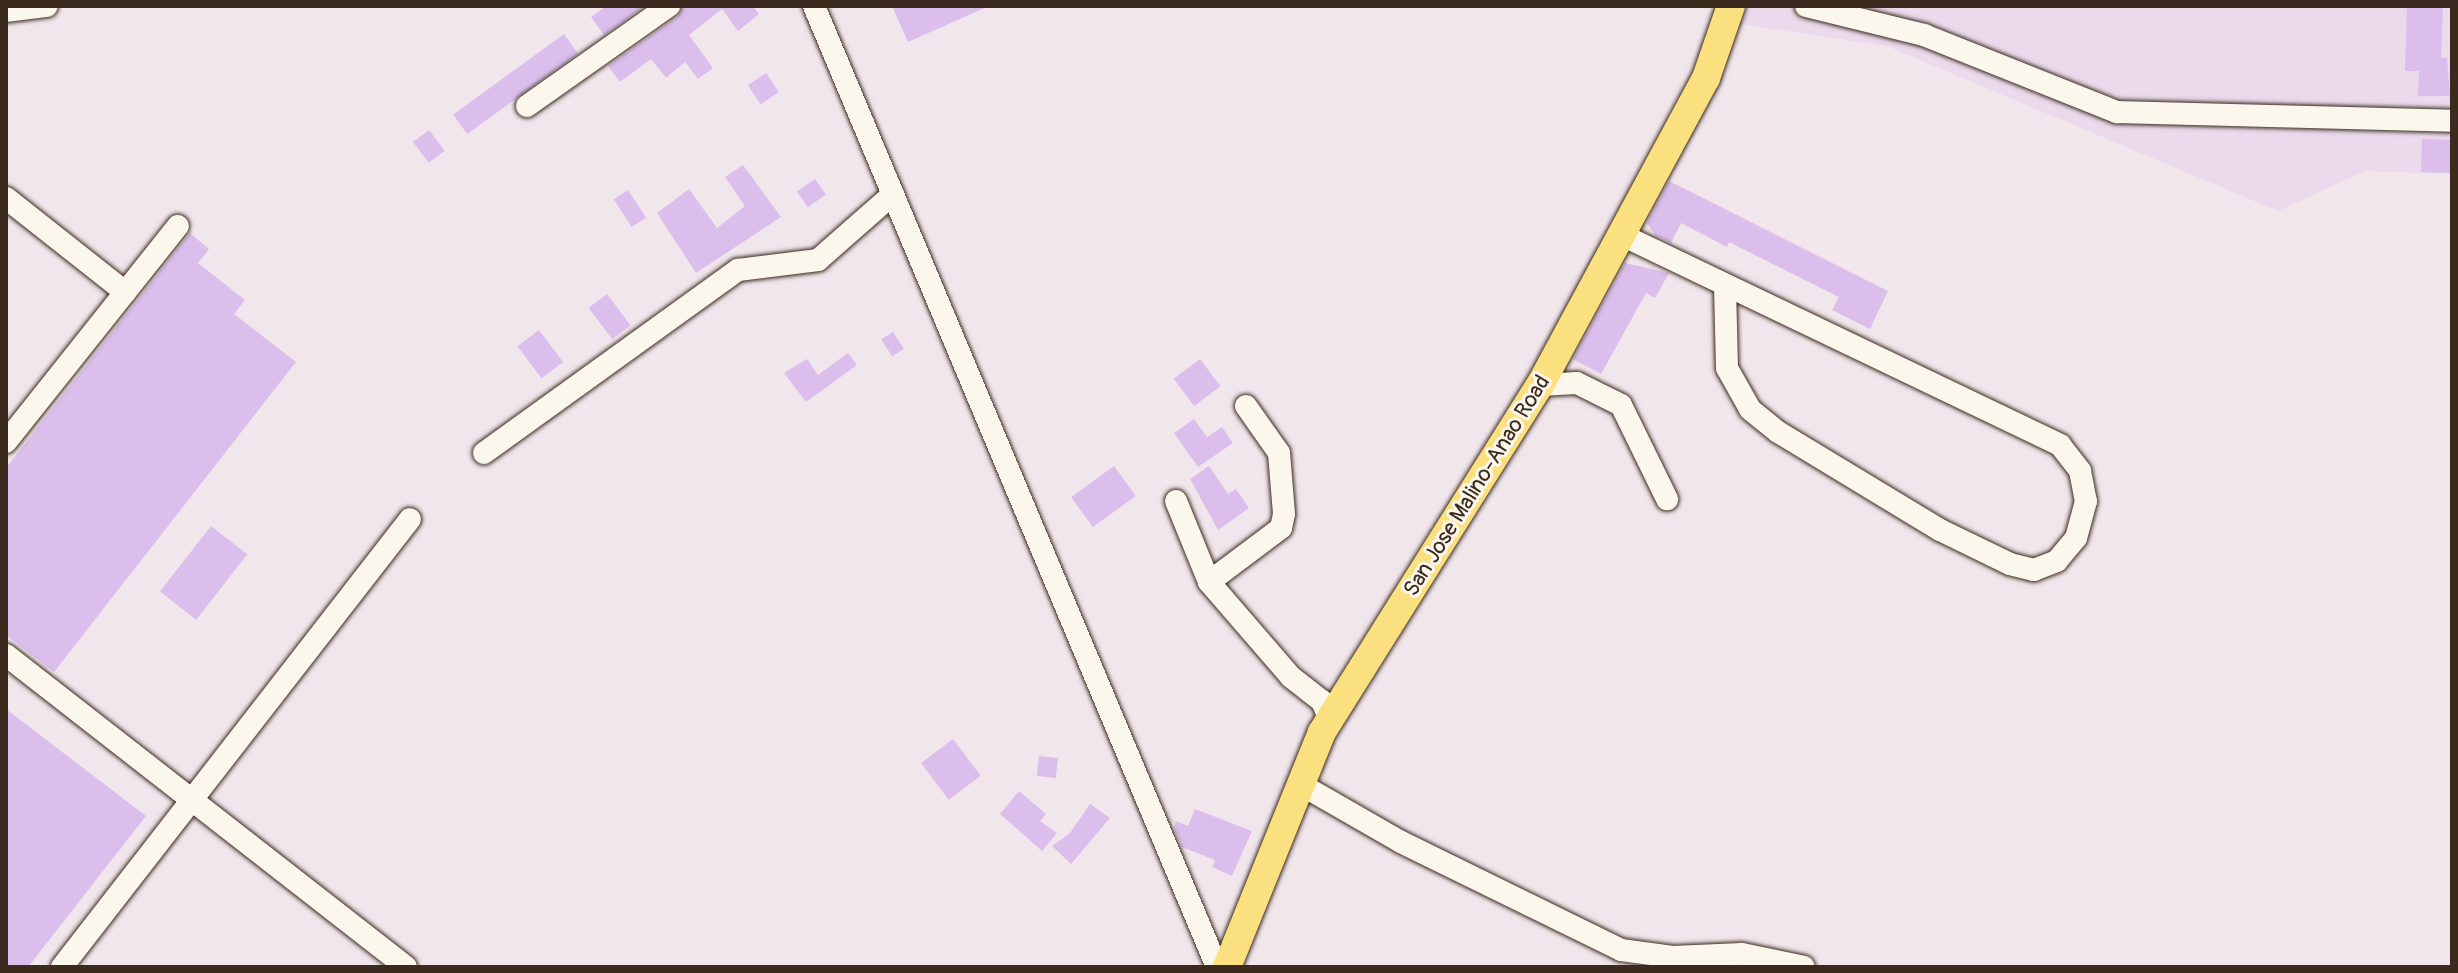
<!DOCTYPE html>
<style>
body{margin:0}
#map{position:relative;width:2458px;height:973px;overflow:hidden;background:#f1e6ec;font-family:Pangolin,sans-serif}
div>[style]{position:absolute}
.built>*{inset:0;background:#eadaec}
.building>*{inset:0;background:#dbbeec;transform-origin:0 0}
.roads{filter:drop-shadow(0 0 2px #3b2a1e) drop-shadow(0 0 2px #3b2a1e)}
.minor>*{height:22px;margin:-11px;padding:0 11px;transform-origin:11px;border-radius:11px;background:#fbf7ec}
.major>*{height:28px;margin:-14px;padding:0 14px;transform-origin:14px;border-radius:14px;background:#fbe080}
span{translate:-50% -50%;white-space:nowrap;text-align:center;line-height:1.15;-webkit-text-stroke:6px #fbf7ec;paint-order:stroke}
.street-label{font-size:22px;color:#3b2a1e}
.frame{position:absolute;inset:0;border:8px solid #3b2a1e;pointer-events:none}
</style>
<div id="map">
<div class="built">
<i style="clip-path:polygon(1748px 6px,2452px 6px,2452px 174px,2365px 171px,2278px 211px,1887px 46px,1740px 24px)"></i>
</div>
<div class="building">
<i style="clip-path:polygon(606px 6px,645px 6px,604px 35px,591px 17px)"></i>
<i style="clip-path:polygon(683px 6px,753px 6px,759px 14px,738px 31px,722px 9px,689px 35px,713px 68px,698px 79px,685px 62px,666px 78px,651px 59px,620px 82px,608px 66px,677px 17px)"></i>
<i style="clip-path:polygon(892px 6px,989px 6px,908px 42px)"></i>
<i style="clip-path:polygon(2443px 6px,2441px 58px,2447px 58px,2450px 96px,2418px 96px,2419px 71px,2405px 71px,2407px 7px)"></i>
<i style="left:564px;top:34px;width:24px;height:137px;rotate:54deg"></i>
<i style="left:766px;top:73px;width:23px;height:22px;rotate:56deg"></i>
<i style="left:429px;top:130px;width:26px;height:20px;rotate:53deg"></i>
<i style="left:2422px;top:139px;width:30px;height:33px;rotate:2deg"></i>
<i style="clip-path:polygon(743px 165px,781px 217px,696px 273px,657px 213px,689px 189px,717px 228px,745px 206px,725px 177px)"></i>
<i style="left:815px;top:179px;width:19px;height:22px;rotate:55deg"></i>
<i style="clip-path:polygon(1669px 181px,1888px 291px,1870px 329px,1832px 310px,1839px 297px,1729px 242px,1727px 247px,1681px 223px,1671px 243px,1656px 236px,1647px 223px)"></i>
<i style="left:628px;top:190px;width:33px;height:17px;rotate:57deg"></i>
<i style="clip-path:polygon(190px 233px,209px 249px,198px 263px,245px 300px,234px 314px,296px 362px,54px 672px,6px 635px,6px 468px)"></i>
<i style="clip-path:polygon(1625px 263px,1669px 273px,1655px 298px,1646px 293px,1601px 374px,1573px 359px)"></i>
<i style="left:607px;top:294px;width:39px;height:23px;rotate:53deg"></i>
<i style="left:539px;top:330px;width:40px;height:27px;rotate:53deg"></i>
<i style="left:893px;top:332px;width:20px;height:14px;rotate:57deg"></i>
<i style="clip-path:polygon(848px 353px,857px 365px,806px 402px,784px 373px,807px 359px,818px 375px)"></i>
<i style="left:1200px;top:359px;width:34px;height:33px;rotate:53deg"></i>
<i style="clip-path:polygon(1194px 419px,1207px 437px,1222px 427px,1233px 443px,1198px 467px,1174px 433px)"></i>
<i style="left:1114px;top:466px;width:37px;height:53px;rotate:54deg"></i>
<i style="clip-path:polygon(1209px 466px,1228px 494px,1236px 489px,1249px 508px,1218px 530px,1190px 479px)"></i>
<i style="left:211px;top:526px;width:46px;height:83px;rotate:38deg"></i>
<i style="clip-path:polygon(6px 709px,146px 816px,28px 967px,6px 967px)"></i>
<i style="left:953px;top:739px;width:46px;height:40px;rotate:53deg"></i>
<i style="left:1039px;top:756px;width:19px;height:20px;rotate:6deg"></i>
<i style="clip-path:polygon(1019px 791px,1046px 814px,1040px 821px,1057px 833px,1042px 851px,1000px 814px)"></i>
<i style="clip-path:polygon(1090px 804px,1110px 818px,1071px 864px,1052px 846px,1070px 833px)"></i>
<i style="clip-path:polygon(1195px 809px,1252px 831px,1232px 876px,1212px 867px,1215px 860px,1182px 847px,1174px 828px,1176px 821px,1188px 826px)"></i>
</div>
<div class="roads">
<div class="minor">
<i style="left:814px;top:6px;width:1042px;rotate:67.25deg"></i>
<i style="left:1806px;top:6px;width:122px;rotate:13.8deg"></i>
<i style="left:1924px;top:35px;width:208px;rotate:21.8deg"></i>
<i style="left:2117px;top:112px;width:335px;rotate:1.5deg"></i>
<i style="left:6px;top:11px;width:41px;rotate:-7deg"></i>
<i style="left:527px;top:106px;width:174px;rotate:-35.2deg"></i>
<i style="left:6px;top:198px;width:152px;rotate:38.3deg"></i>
<i style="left:1622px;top:235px;width:486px;rotate:25.6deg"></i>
<i style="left:2060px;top:445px;width:33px;rotate:52deg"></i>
<i style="left:2080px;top:471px;width:31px;rotate:79deg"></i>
<i style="left:2086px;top:501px;width:38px;rotate:105deg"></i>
<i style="left:2076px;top:538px;width:30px;rotate:130deg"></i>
<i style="left:2057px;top:561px;width:25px;rotate:159deg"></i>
<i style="left:2034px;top:570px;width:25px;rotate:-166deg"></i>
<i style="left:2010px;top:564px;width:78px;rotate:-154.1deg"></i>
<i style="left:1940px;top:530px;width:189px;rotate:-148.8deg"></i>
<i style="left:1778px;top:432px;width:36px;rotate:-141deg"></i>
<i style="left:1750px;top:409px;width:47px;rotate:-119.3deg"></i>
<i style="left:1727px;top:368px;width:81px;rotate:-91.4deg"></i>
<i style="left:1540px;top:385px;width:37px;rotate:-3deg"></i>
<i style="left:1577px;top:383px;width:49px;rotate:26.6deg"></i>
<i style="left:1621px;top:405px;width:105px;rotate:63.9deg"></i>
<i style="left:1246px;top:406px;width:57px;rotate:54.9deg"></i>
<i style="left:1279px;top:453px;width:61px;rotate:85.3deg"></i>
<i style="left:1284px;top:514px;width:14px;rotate:102deg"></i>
<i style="left:1281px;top:528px;width:90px;rotate:143.1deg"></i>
<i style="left:1209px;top:582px;width:125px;rotate:49.2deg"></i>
<i style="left:1291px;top:677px;width:39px;rotate:38deg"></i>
<i style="left:1322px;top:701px;width:22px;rotate:68deg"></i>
<i style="left:6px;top:442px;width:276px;rotate:-51.5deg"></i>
<i style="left:484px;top:453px;width:313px;rotate:-35.8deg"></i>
<i style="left:738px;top:270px;width:81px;rotate:-7.1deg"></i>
<i style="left:818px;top:260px;width:100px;rotate:-41.3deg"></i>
<i style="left:1176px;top:501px;width:87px;rotate:67.8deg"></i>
<i style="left:6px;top:655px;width:507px;rotate:37.95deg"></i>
<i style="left:1300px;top:784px;width:116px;rotate:29.9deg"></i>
<i style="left:1401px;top:842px;width:245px;rotate:26.1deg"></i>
<i style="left:1621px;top:950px;width:52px;rotate:7.7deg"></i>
<i style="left:1673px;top:957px;width:69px;rotate:-2.5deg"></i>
<i style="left:1742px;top:954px;width:63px;rotate:11.8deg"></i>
<i style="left:62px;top:967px;width:567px;rotate:-52.16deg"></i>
</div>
<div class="major">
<i style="left:1227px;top:967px;width:253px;rotate:-68deg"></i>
<i style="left:1322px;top:732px;width:410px;rotate:-57.9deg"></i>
<i style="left:1540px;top:385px;width:349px;rotate:-61.6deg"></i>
<i style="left:1706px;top:78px;width:76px;rotate:-70.9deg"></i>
</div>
</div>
<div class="street-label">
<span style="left:1477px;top:486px;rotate:-58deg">San Jose Malino-Anao Road</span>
</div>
<div class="frame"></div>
</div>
